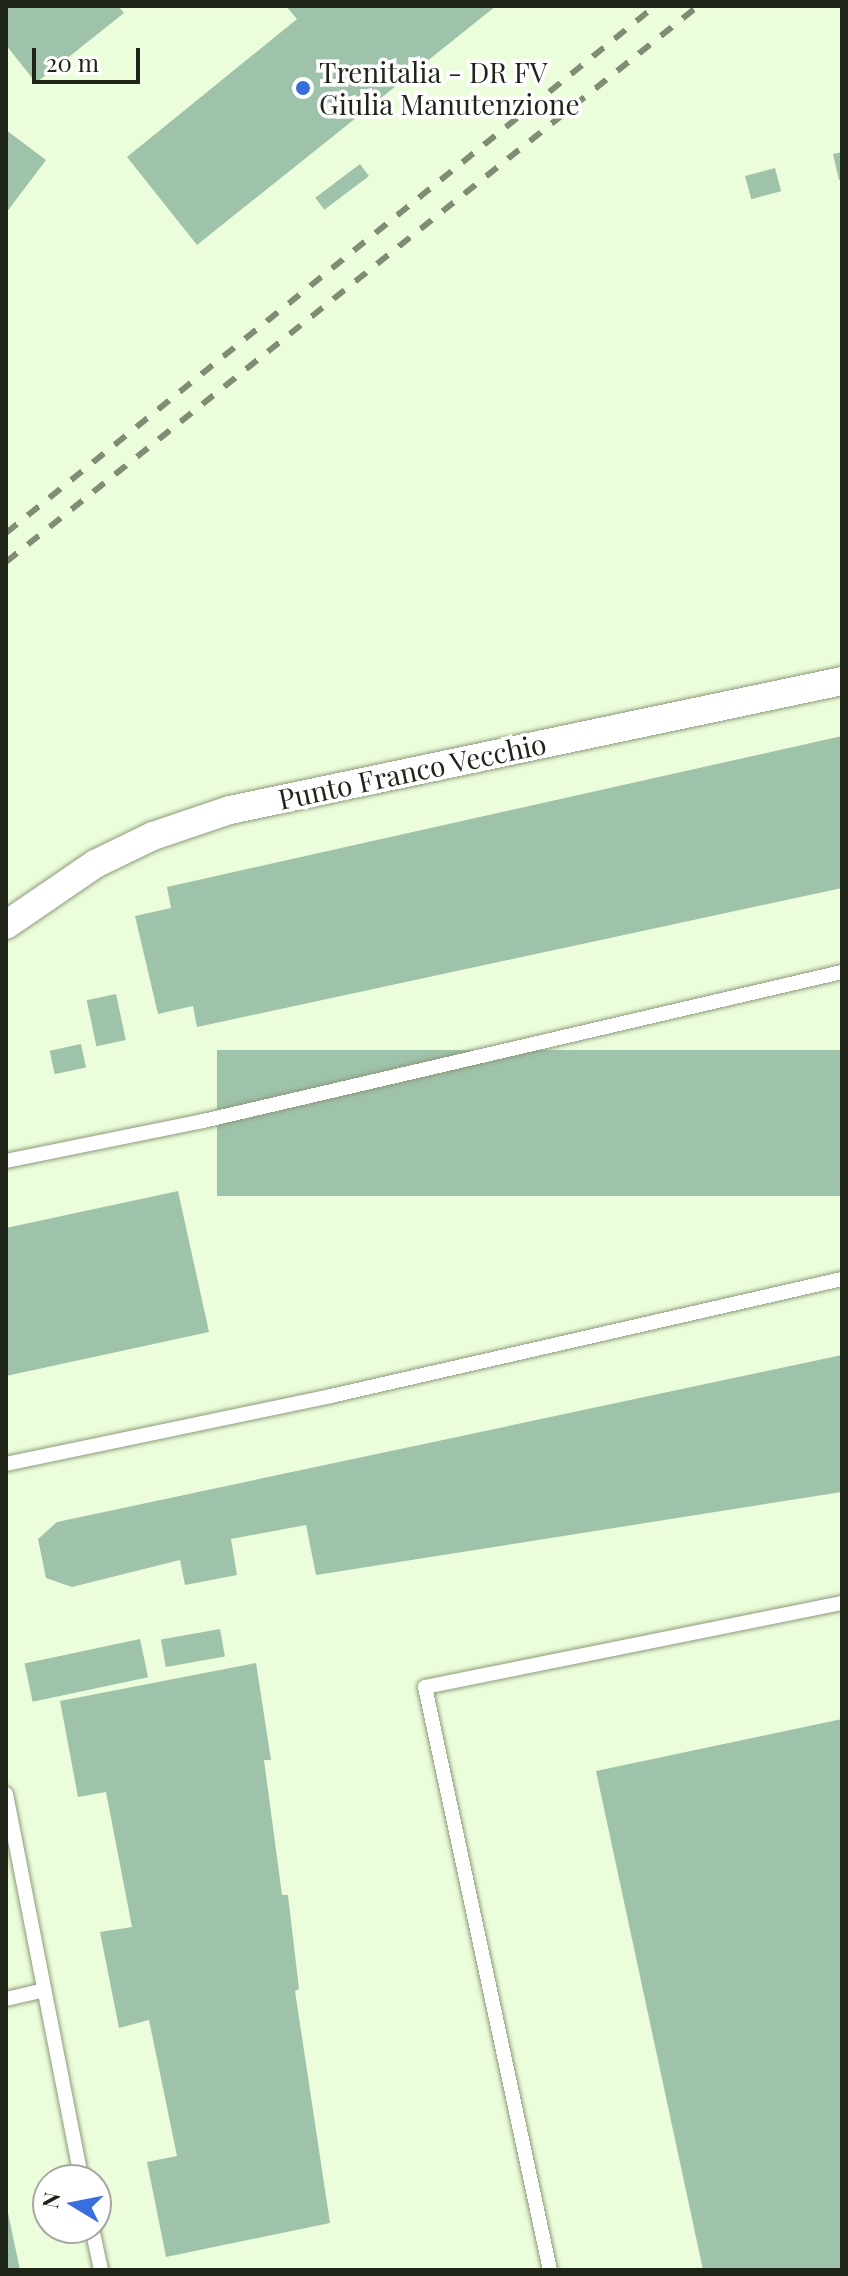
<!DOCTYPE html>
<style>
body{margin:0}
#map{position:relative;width:848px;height:2276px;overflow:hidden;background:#ecfddb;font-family:"Playfair Display",serif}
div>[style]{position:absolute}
.building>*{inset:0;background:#9fc2aa;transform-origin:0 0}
.roads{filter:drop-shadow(0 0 2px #8b9a7b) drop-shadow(0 0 2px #8b9a7b)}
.service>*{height:14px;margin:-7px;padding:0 7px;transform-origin:7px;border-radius:7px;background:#fff}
.minor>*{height:28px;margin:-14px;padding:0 14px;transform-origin:14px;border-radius:14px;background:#fff}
.rail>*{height:6px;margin-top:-3px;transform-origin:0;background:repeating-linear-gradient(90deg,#818c75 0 14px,transparent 0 28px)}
.dots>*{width:22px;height:22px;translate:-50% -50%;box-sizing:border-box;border:4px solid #fff;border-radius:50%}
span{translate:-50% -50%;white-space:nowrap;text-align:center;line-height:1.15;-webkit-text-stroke:7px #fff;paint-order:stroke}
.poi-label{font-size:28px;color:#1f2418}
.left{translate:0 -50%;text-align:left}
.street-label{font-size:28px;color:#1f2418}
.frame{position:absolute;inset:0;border:8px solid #1f2418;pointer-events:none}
.north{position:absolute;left:32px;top:2164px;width:80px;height:80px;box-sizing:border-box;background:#fff;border:2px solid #a5a7a3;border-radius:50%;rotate:280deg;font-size:22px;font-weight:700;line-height:32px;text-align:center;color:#1f2418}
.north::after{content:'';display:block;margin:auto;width:28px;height:36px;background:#396ede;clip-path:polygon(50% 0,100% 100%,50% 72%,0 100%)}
.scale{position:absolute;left:32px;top:48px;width:108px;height:36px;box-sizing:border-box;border:4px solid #1f2418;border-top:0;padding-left:10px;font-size:24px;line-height:28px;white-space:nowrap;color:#1f2418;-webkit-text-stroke:6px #fff;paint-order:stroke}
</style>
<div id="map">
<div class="building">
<i style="clip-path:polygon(6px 6px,118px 6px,124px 13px,36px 83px,6px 45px)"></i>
<i style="clip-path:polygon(286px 6px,496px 6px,197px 245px,127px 157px,297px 19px)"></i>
<i style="clip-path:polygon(6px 130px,46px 160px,6px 213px)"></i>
<i style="clip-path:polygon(842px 152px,842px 180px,839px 180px,833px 154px)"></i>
<i style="left:360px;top:164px;width:15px;height:56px;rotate:53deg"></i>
<i style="left:775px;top:168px;width:24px;height:31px;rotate:75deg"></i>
<i style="clip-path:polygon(842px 736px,842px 888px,197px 1027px,193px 1006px,158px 1014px,135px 916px,171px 908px,167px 887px)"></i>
<i style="left:116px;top:994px;width:47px;height:30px;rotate:78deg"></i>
<i style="left:81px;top:1044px;width:24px;height:32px;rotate:78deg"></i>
<i style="left:842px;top:1050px;width:146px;height:625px;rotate:90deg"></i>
<i style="clip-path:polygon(178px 1191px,209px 1332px,6px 1376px,6px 1228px)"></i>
<i style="clip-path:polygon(842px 1355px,842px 1492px,316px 1575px,306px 1525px,231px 1539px,237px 1575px,185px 1585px,180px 1560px,72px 1587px,46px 1578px,38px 1539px,57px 1522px)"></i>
<i style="left:220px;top:1629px;width:28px;height:60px;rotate:80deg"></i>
<i style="left:140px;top:1639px;width:39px;height:118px;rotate:78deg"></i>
<i style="clip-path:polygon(256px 1663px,271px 1760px,264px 1760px,282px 1895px,288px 1895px,299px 1989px,295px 1991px,330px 2223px,166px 2257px,147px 2162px,177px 2156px,149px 2020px,119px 2028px,100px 1932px,132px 1927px,106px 1792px,78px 1797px,60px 1701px)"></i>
<i style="clip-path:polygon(842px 1719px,842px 2270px,703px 2270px,596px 1771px)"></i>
<i style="clip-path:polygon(6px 2208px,7px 2208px,20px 2270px,6px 2270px)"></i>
</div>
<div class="roads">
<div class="service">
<i style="left:6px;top:1161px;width:201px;rotate:-11.5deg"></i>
<i style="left:203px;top:1121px;width:656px;rotate:-13.13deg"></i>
<i style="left:6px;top:1464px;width:332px;rotate:-11.8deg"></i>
<i style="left:331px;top:1396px;width:524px;rotate:-12.9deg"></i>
<i style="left:6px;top:1794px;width:393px;rotate:78.9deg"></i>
<i style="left:6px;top:1999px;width:37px;rotate:-13deg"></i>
<i style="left:92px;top:2228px;width:43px;rotate:77.9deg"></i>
<i style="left:550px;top:2270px;width:596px;rotate:-102.1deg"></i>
<i style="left:425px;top:1687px;width:425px;rotate:-11.4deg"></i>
</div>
<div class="minor">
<i style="left:6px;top:925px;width:108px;rotate:-34.4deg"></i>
<i style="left:95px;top:864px;width:64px;rotate:-25.8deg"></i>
<i style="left:153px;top:836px;width:81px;rotate:-18.7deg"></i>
<i style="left:230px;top:810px;width:625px;rotate:-11.9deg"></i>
</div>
</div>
<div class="rail">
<i style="left:6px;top:533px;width:836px;rotate:-39.08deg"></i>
<i style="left:6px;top:562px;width:888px;rotate:-38.78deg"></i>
</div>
<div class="dots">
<i style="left:303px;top:88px;background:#396ede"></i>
</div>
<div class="poi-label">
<span class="left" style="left:319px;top:88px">Trenitalia - DR FV<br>Giulia Manutenzione</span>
</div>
<div class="street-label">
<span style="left:412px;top:771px;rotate:-12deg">Punto Franco Vecchio</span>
</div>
<div class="frame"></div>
<div class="north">N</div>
<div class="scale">20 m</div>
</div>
